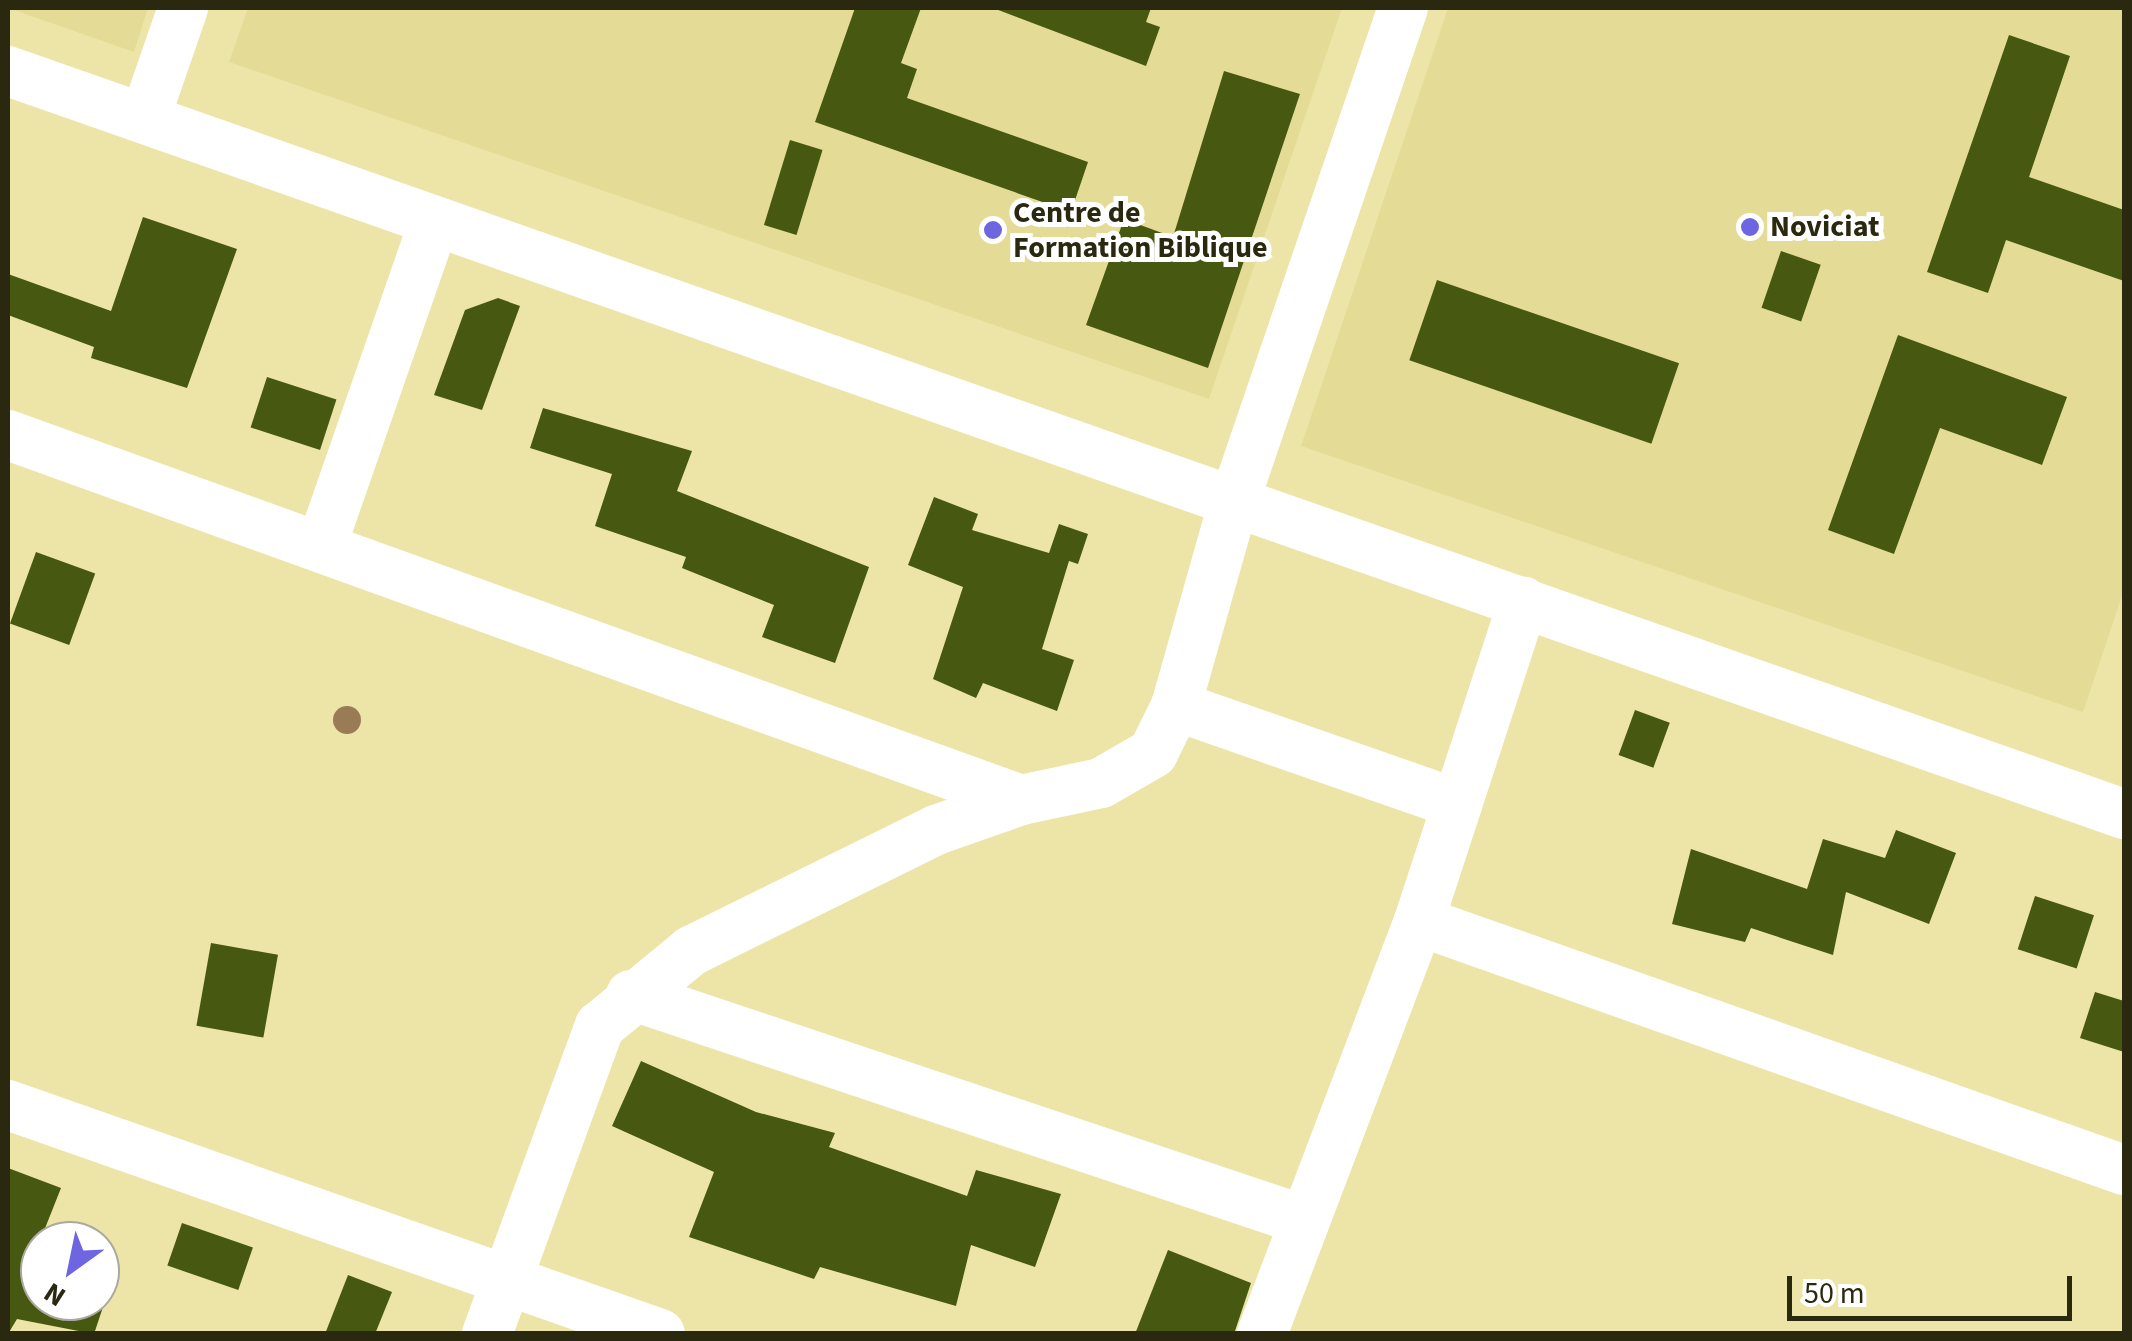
<!DOCTYPE html>
<style>
body{margin:0}
#map{position:relative;width:2132px;height:1341px;overflow:hidden;background:#ece5a7;font-family:"Source Sans 3",sans-serif}
div>[style]{position:absolute}
.built>*{inset:0;background:#e4dc96}
.building>*{inset:0;background:#475810;transform-origin:0 0}
.minor>*{height:50px;margin:-25px;padding:0 25px;transform-origin:25px;border-radius:25px;background:#fff}
.trees>*{width:28px;height:28px;margin:-14px;border-radius:50%;background:#997c56}
.dots>*{width:28px;height:28px;translate:-50% -50%;box-sizing:border-box;border:5px solid #fff;border-radius:50%}
span{translate:-50% -50%;white-space:nowrap;text-align:center;line-height:1.15;-webkit-text-stroke:10px #fff;paint-order:stroke}
.poi-label{font-size:30px;color:#2b2810;font-weight:700}
.left{translate:0 -50%;text-align:left}
.frame{position:absolute;inset:0;border:10px solid #2b2810;pointer-events:none}
.north{position:absolute;left:20px;top:1221px;width:100px;height:100px;box-sizing:border-box;background:#fff;border:2px solid #aaa99f;border-radius:50%;rotate:213deg;font-size:28px;font-weight:700;line-height:40px;text-align:center;color:#2b2810}
.north::after{content:'';display:block;margin:auto;width:35px;height:45px;background:#6e66e0;clip-path:polygon(50% 0,100% 100%,50% 72%,0 100%)}
.scale{position:absolute;left:1787px;top:1276px;width:285px;height:45px;box-sizing:border-box;border:5px solid #2b2810;border-top:0;padding-left:12px;font-size:30px;line-height:35px;white-space:nowrap;color:#2b2810;-webkit-text-stroke:8px #fff;paint-order:stroke}
</style>
<div id="map">
<div class="built">
<i style="clip-path:polygon(8px 8px,148px 8px,134px 52px)"></i>
<i style="clip-path:polygon(248px 8px,1342px 8px,1209px 399px,229px 62px)"></i>
<i style="clip-path:polygon(1448px 8px,2124px 8px,2124px 590px,2083px 712px,1301px 446px)"></i>
</div>
<div class="building">
<i style="clip-path:polygon(855px 8px,921px 8px,901px 63px,917px 69px,907px 98px,1088px 162px,1071px 212px,815px 122px)"></i>
<i style="clip-path:polygon(993px 8px,1151px 8px,1146px 22px,1160px 27px,1146px 66px)"></i>
<i style="clip-path:polygon(2009px 35px,2070px 56px,2029px 177px,2124px 210px,2124px 281px,2006px 240px,1988px 293px,1927px 272px)"></i>
<i style="clip-path:polygon(1224px 71px,1300px 94px,1208px 368px,1086px 325px,1124px 219px,1173px 237px)"></i>
<i style="left:790px;top:140px;width:34px;height:89px;rotate:17deg"></i>
<i style="clip-path:polygon(143px 217px,237px 249px,187px 388px,91px 358px,94px 347px,8px 315px,8px 274px,111px 311px)"></i>
<i style="left:1781px;top:251px;width:42px;height:60px;rotate:19deg"></i>
<i style="left:1437px;top:280px;width:256px;height:85px;rotate:19deg"></i>
<i style="clip-path:polygon(498px 298px,520px 306px,482px 410px,434px 395px,465px 310px)"></i>
<i style="clip-path:polygon(1898px 335px,2067px 397px,2042px 465px,1940px 428px,1894px 554px,1828px 530px)"></i>
<i style="left:267px;top:377px;width:73px;height:53px;rotate:18deg"></i>
<i style="clip-path:polygon(543px 408px,692px 451px,677px 491px,869px 567px,835px 663px,762px 637px,774px 605px,682px 568px,686px 557px,595px 526px,612px 474px,530px 448px)"></i>
<i style="clip-path:polygon(934px 497px,978px 514px,972px 530px,1049px 553px,1059px 524px,1088px 534px,1078px 564px,1069px 561px,1042px 649px,1074px 660px,1057px 711px,983px 683px,976px 698px,933px 679px,963px 587px,908px 565px)"></i>
<i style="left:36px;top:552px;width:63px;height:76px;rotate:20deg"></i>
<i style="left:1635px;top:710px;width:37px;height:48px;rotate:20deg"></i>
<i style="clip-path:polygon(1896px 830px,1956px 853px,1929px 924px,1846px 892px,1833px 955px,1751px 928px,1745px 942px,1672px 924px,1691px 849px,1807px 889px,1823px 839px,1885px 858px)"></i>
<i style="left:2035px;top:896px;width:62px;height:56px;rotate:18deg"></i>
<i style="left:211px;top:943px;width:68px;height:84px;rotate:10deg"></i>
<i style="clip-path:polygon(2095px 992px,2124px 1001px,2124px 1052px,2080px 1038px)"></i>
<i style="clip-path:polygon(641px 1061px,756px 1112px,835px 1133px,829px 1147px,967px 1196px,976px 1170px,1061px 1194px,1035px 1267px,971px 1245px,956px 1306px,820px 1267px,814px 1279px,689px 1237px,714px 1172px,612px 1126px)"></i>
<i style="clip-path:polygon(8px 1168px,61px 1188px,40px 1241px,40px 1301px,105px 1301px,94px 1334px,17px 1319px,8px 1334px)"></i>
<i style="left:182px;top:1223px;width:75px;height:45px;rotate:19deg"></i>
<i style="clip-path:polygon(1168px 1250px,1251px 1283px,1234px 1334px,1135px 1334px)"></i>
<i style="clip-path:polygon(348px 1275px,392px 1292px,375px 1334px,325px 1334px)"></i>
</div>
<div class="minor">
<i style="left:8px;top:71px;width:2243px;rotate:19.35deg"></i>
<i style="left:145px;top:118px;width:116px;rotate:-70.9deg"></i>
<i style="left:8px;top:435px;width:1077px;rotate:19.81deg"></i>
<i style="left:1021px;top:800px;width:82px;rotate:-12deg"></i>
<i style="left:1101px;top:783px;width:60px;rotate:-30deg"></i>
<i style="left:1153px;top:753px;width:52px;rotate:-63.9deg"></i>
<i style="left:1176px;top:706px;width:209px;rotate:-74.2deg"></i>
<i style="left:1233px;top:505px;width:525px;rotate:-71.12deg"></i>
<i style="left:322px;top:544px;width:338px;rotate:-70.8deg"></i>
<i style="left:1176px;top:706px;width:298px;rotate:19.2deg"></i>
<i style="left:1419px;top:921px;width:748px;rotate:19.45deg"></i>
<i style="left:631px;top:995px;width:709px;rotate:18.51deg"></i>
<i style="left:8px;top:1105px;width:691px;rotate:19.35deg"></i>
<i style="left:487px;top:1334px;width:328px;rotate:-69.9deg"></i>
<i style="left:600px;top:1026px;width:118px;rotate:-39.5deg"></i>
<i style="left:691px;top:951px;width:273px;rotate:-26.3deg"></i>
<i style="left:936px;top:830px;width:90px;rotate:-19.4deg"></i>
<i style="left:1262px;top:1334px;width:442px;rotate:-69.2deg"></i>
<i style="left:1419px;top:921px;width:336px;rotate:-71.9deg"></i>
</div>
<div class="trees">
<i style="left:347px;top:720px"></i>
</div>
<div class="dots">
<i style="left:1750px;top:227px;background:#6e66e0"></i>
<i style="left:993px;top:230px;background:#6e66e0"></i>
</div>
<div class="poi-label">
<span class="left" style="left:1013px;top:230px">Centre de<br>Formation Biblique</span>
<span class="left" style="left:1770px;top:227px">Noviciat</span>
</div>
<div class="frame"></div>
<div class="north">N</div>
<div class="scale">50 m</div>
</div>
